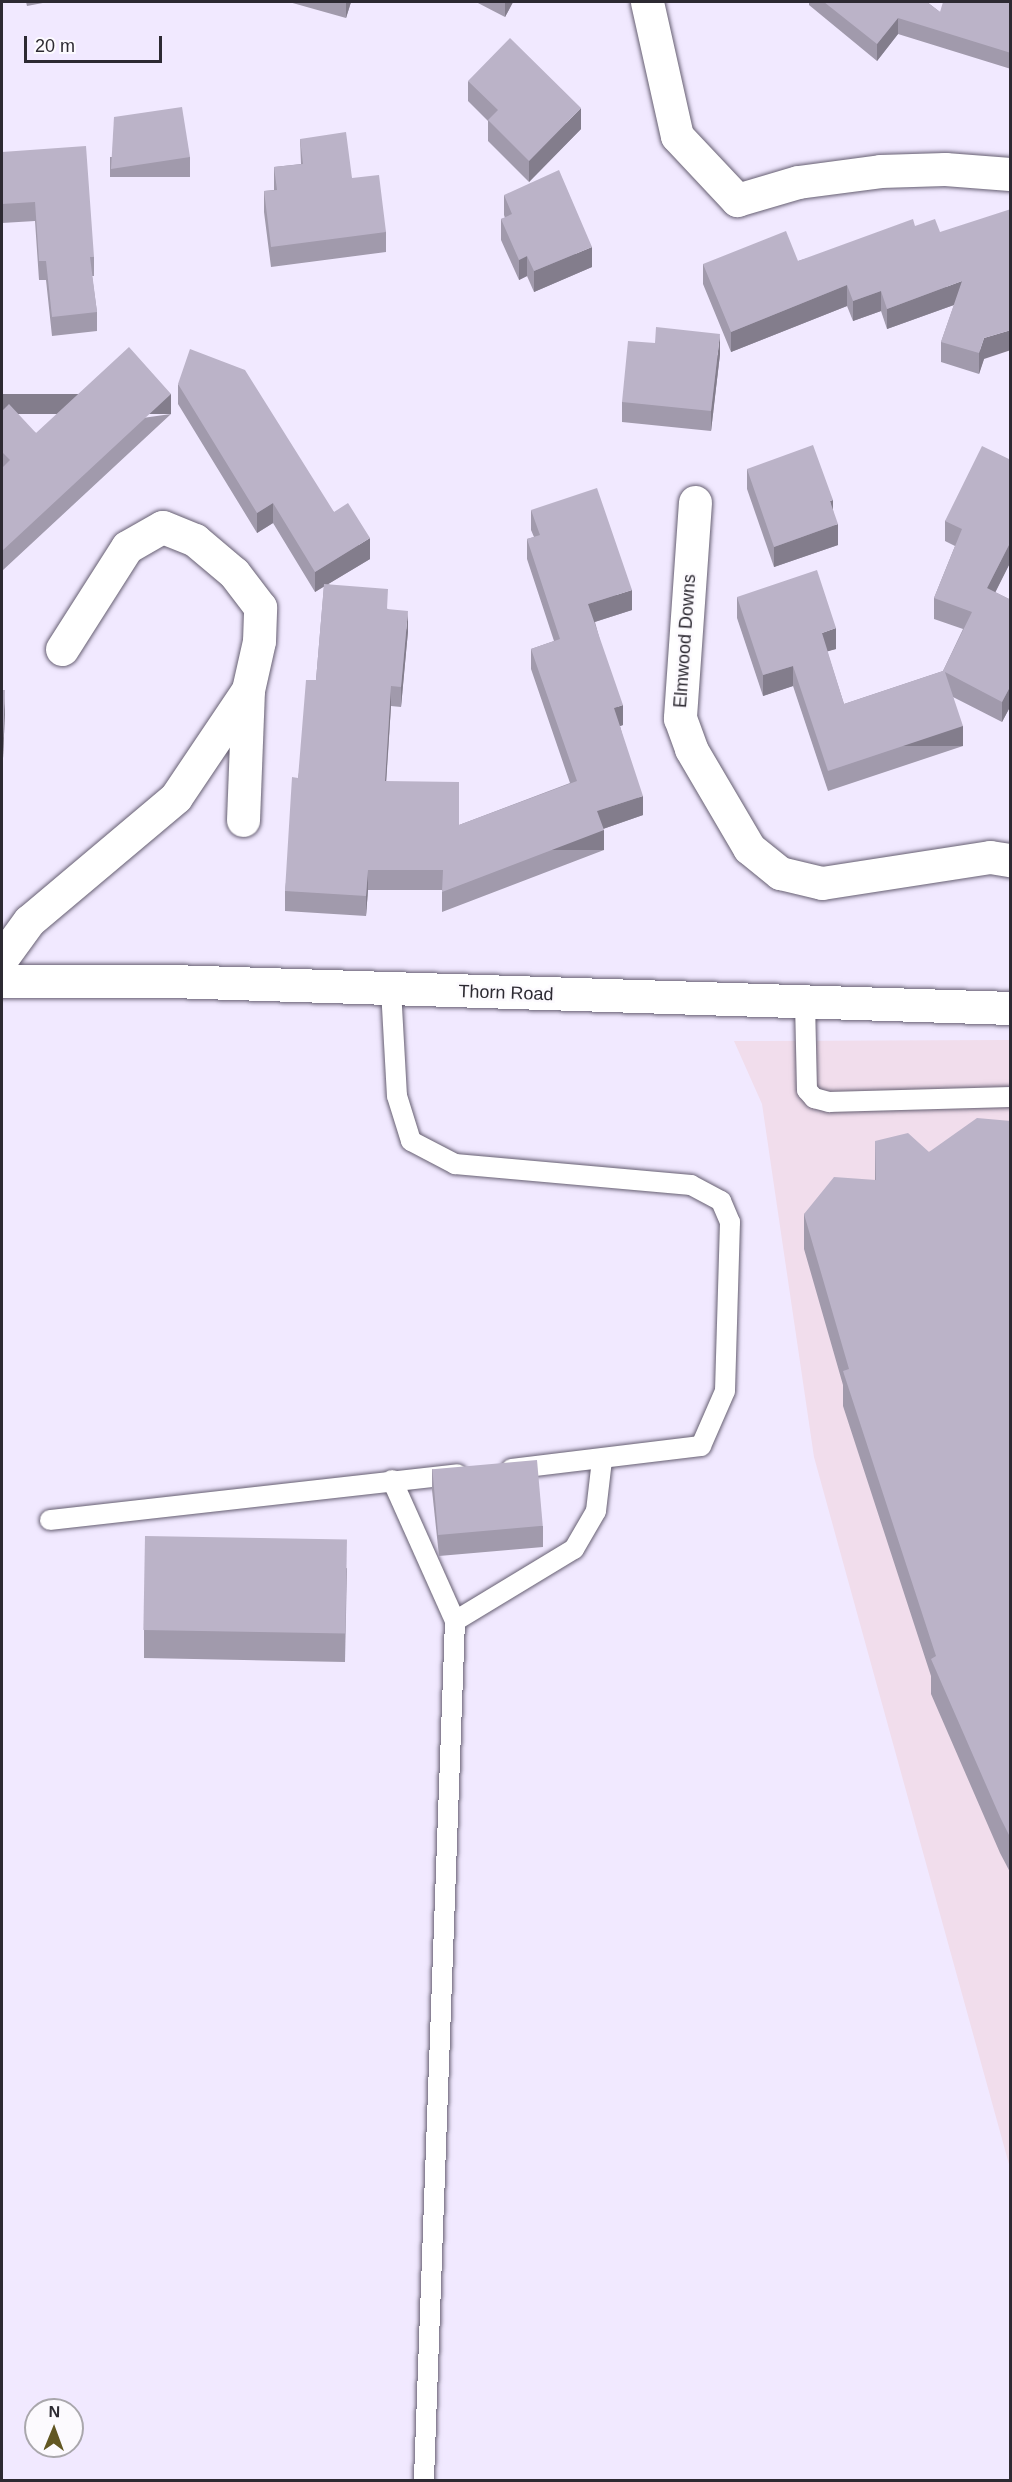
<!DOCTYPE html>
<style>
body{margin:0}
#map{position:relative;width:1012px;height:2482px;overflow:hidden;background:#f1e9ff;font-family:Arial,sans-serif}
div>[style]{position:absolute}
.commercial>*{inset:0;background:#f1ddec}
.roads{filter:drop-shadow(0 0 2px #665f72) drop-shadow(0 0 2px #665f72)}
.lane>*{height:20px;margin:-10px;padding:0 10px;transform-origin:10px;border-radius:10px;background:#fff}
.street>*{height:33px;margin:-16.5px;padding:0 16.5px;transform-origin:16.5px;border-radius:16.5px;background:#fff}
.wall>*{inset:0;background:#a19aac;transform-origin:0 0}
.shaded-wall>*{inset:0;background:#837d8c;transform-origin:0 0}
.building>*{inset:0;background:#bbb3c8;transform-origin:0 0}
span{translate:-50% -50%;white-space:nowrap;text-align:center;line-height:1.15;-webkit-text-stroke:5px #fcfafe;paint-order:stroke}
.street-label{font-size:18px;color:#2d2a32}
.frame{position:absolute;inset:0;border:3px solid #2d2a32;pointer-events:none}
.north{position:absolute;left:24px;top:2398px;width:60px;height:60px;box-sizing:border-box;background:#fcfafe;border:2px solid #a9a7ac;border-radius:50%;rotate:1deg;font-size:16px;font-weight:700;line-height:24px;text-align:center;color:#2d2a32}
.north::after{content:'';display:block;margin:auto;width:21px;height:27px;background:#625723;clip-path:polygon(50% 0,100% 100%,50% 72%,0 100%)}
.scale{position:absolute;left:24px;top:36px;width:138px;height:27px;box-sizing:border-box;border:3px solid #2d2a32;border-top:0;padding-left:8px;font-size:18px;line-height:21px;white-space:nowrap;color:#2d2a32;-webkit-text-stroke:4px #fcfafe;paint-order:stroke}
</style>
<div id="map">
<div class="commercial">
<i style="clip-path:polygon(1010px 1040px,1010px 2168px,814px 1457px,762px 1104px,734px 1041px)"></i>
</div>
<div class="roads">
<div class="lane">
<i style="left:391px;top:989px;width:107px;rotate:86.8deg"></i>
<i style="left:397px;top:1096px;width:47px;rotate:72.7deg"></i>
<i style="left:411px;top:1141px;width:50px;rotate:27.6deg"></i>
<i style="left:455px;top:1164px;width:237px;rotate:5.1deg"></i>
<i style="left:691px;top:1185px;width:34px;rotate:28deg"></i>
<i style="left:721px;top:1201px;width:23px;rotate:67deg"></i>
<i style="left:730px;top:1222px;width:169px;rotate:91.7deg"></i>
<i style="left:725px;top:1391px;width:60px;rotate:113.6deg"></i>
<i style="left:701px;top:1446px;width:191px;rotate:173.1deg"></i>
<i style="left:805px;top:1002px;width:88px;rotate:88.7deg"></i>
<i style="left:807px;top:1090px;width:11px;rotate:49deg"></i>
<i style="left:814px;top:1098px;width:16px;rotate:15deg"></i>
<i style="left:829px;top:1102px;width:181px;rotate:-1.6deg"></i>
<i style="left:392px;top:1480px;width:154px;rotate:65.9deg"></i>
<i style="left:455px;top:1621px;width:860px;rotate:92.07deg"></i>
<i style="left:50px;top:1520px;width:410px;rotate:-6.4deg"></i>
<i style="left:455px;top:1621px;width:139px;rotate:-31.2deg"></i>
<i style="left:574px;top:1549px;width:44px;rotate:-59.9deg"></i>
<i style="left:596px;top:1511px;width:51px;rotate:-83.3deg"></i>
</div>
<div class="street">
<i style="left:647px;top:2px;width:137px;rotate:77.4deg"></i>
<i style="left:677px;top:136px;width:88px;rotate:46.8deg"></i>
<i style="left:737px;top:200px;width:64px;rotate:-16.4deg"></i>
<i style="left:798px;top:182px;width:83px;rotate:-7.6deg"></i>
<i style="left:880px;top:171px;width:65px;rotate:-1.8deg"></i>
<i style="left:945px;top:169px;width:65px;rotate:4.4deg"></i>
<i style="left:695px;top:502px;width:217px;rotate:94deg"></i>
<i style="left:680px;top:718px;width:33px;rotate:70deg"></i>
<i style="left:691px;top:749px;width:115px;rotate:59.6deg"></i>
<i style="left:749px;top:848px;width:40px;rotate:39deg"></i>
<i style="left:780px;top:873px;width:43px;rotate:13.4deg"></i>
<i style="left:822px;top:883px;width:170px;rotate:-8.8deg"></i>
<i style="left:990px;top:857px;width:20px;rotate:9deg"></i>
<i style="left:243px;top:820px;width:130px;rotate:-87.8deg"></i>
<i style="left:2px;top:958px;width:46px;rotate:-53.9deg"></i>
<i style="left:29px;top:921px;width:192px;rotate:-40.1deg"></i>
<i style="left:176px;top:797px;width:129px;rotate:-56.1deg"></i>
<i style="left:248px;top:690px;width:50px;rotate:-77.3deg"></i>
<i style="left:259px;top:641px;width:34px;rotate:-88deg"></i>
<i style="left:260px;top:607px;width:43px;rotate:-127.4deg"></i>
<i style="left:234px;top:573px;width:51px;rotate:-139.8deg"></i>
<i style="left:195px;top:540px;width:35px;rotate:-158deg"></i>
<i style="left:162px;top:527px;width:40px;rotate:150.3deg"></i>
<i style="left:127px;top:547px;width:121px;rotate:122.5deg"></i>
<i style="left:2px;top:981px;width:169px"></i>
<i style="left:171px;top:981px;width:839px;rotate:1.84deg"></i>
</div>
</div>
<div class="wall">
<i style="clip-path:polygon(26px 2px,48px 2px,27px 6px)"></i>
<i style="clip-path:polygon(289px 2px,351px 2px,346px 18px)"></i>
<i style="clip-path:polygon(476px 2px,513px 2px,505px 17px)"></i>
<i style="clip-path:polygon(809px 2px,927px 2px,940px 12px,1011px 2px,1011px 69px,898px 34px,877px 61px,809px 5px)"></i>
<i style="clip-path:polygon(468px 81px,581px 129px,529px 182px,488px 141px,488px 121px,468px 101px)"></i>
<i style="clip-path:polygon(300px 139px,352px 178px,386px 232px,386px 252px,271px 267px,264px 212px,264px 191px,274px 190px,274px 167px,301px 164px)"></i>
<i style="clip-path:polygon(2px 152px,94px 257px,94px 276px,92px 276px,97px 312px,97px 331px,52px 336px,46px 280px,39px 280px,35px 221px,2px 223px)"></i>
<i style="left:190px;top:157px;width:20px;height:80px;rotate:90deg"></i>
<i style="clip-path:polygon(504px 195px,592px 267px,534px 292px,527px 276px,519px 280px,501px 240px,501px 219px,505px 218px,504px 215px)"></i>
<i style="clip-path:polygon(915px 226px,984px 359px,979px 374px,941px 362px,941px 342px,954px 305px,887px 329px,881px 311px,853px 321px,847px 306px,731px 352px,703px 284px,703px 264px,798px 261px)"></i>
<i style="clip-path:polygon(720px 354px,711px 431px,622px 422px,622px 402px)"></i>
<i style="clip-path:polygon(178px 384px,334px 512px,370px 559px,328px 584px,388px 609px,408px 631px,401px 707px,391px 706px,386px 781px,459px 825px,570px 783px,531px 669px,531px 649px,554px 641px,527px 559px,527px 539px,534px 537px,531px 530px,531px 510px,632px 610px,595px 622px,623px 725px,620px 726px,643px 815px,603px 829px,604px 850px,442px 912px,442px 890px,368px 890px,366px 916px,285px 911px,285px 891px,298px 778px,316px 680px,324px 586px,315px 592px,273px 523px,257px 533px,178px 404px)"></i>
<i style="clip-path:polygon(2px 411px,36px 433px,171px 414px,2px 571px)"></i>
<i style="clip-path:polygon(1011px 460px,1011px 561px,995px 592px,1011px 600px,1011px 705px,1002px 722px,953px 697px,963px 746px,828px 791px,793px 686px,763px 696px,737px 618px,737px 597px,836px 649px,827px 651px,844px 704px,943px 671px,963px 629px,934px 619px,934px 598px,955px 546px,945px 541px,945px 521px)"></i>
<i style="clip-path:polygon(747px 469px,833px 510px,838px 545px,774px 567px,747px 489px)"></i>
<i style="clip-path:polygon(2px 690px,5px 710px,2px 783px)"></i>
<i style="clip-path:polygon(1011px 1121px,1011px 1874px,1000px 1853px,931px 1694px,931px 1676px,843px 1406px,843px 1385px,804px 1249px,804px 1214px,875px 1180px,875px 1141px,929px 1152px)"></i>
<i style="clip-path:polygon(432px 1469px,543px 1526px,543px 1547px,439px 1556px,432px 1490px)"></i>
<i style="clip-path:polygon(347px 1568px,345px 1662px,144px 1658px,144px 1630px)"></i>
</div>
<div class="shaded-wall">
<i style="clip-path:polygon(346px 2px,351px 2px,346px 18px)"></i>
<i style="clip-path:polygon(505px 2px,513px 2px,505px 17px)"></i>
<i style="clip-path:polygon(898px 18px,898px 34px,877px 61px,877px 44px)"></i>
<i style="clip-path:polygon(581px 108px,581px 129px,529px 182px,529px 161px)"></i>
<i style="clip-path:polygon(592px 247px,592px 267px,534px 292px,534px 271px)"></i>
<i style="clip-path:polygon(527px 256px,527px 276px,519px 280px,519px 260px)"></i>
<i style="clip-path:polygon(962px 281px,962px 302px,887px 329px,887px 309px)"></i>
<i style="clip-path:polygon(847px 285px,847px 306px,731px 352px,731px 332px)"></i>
<i style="clip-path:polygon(881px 291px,881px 311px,853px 321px,853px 301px)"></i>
<i style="clip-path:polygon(1011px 330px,1011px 350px,984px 359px,979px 374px,979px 353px,984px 338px)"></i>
<i style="clip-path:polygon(720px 334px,720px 354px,711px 431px,711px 411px)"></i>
<i style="left:171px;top:394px;width:20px;height:231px;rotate:90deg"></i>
<i style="clip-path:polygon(833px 500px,833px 520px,830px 501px)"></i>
<i style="clip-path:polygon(273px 503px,273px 523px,257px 533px,257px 513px)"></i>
<i style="clip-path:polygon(838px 524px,838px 545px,774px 567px,774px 547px)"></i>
<i style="clip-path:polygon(370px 538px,370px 559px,315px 592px,315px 572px)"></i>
<i style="clip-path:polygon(1011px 541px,1011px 561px,987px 609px,987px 588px)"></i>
<i style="clip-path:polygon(632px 590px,632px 610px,588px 624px,588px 604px)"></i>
<i style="clip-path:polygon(408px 611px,408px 631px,401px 707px,401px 687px)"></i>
<i style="clip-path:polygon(836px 628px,836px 649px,822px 653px,822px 633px)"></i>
<i style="clip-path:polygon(793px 666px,793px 686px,763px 696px,763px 675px)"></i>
<i style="clip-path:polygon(1011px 685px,1011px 705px,1002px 722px,1002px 702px)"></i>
<i style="clip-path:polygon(391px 686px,391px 706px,385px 801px,385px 781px)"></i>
<i style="clip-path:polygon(5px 690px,5px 710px,2px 783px,2px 763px)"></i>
<i style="clip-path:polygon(623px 705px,623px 725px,614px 728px,614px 708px)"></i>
<i style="left:963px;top:726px;width:20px;height:142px;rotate:90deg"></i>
<i style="clip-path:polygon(643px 796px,643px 815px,597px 831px,597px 811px)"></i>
<i style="left:604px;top:830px;width:20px;height:173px;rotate:90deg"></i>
<i style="clip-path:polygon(368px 870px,368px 890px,366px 916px,366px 896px)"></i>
</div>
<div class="building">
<i style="clip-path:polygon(824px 2px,927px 2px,940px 12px,943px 2px,1011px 2px,1011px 53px,898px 18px,877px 44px)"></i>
<i style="clip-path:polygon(510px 38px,581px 108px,529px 161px,488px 120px,498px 110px,468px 81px)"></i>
<i style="clip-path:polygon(182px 107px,190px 157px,111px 169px,114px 117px)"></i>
<i style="clip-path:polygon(346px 132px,352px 178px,379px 175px,386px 232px,271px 247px,264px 191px,277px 190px,274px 167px,303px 164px,300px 139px)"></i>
<i style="clip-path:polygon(86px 146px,94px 257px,90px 257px,97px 312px,52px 317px,46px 261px,39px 261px,35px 202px,2px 204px,2px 152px)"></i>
<i style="clip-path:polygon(559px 170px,592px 247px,534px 271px,527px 256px,519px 260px,501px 219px,512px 214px,504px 195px)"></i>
<i style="clip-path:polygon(1011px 209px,1011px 330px,984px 338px,979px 353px,941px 342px,962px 281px,887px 309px,881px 291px,853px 301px,847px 285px,731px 332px,703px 264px,786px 231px,798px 261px,913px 219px,915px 226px,935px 219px,940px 232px)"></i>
<i style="clip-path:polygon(656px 327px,720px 334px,711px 411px,622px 402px,628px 341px,655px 343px)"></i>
<i style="clip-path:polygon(129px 347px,171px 394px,2px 551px,2px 468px,10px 460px,2px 452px,2px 411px,9px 404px,36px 433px)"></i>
<i style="clip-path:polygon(190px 349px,245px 370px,334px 512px,348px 503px,370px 538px,315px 572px,273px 503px,257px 513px,178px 384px)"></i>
<i style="clip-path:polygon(813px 445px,833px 500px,830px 501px,838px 524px,774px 547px,747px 469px)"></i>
<i style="clip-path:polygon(982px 446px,1011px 460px,1011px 541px,987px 588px,1011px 600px,1011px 685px,1002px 702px,945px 672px,963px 726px,828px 771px,793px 666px,763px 675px,737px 597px,817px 570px,836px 628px,822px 633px,844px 704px,943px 671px,972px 612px,934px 598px,962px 529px,945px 521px)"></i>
<i style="clip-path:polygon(597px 488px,632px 590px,588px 604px,623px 705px,614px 708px,643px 796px,597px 811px,604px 830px,442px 892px,443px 870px,368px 870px,366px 896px,285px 891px,292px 777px,298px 778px,306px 680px,316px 680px,324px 584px,388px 589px,387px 609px,408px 611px,401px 687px,391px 686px,385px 781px,459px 782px,459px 825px,577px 781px,531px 649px,560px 639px,527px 539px,540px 535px,531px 510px)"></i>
<i style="clip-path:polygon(2px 690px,5px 690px,2px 763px)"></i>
<i style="clip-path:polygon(977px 1118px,1011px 1121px,1011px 1839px,1000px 1817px,931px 1659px,936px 1656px,843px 1371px,849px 1369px,804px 1214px,834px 1177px,876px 1180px,875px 1141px,908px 1133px,929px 1152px)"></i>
<i style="left:537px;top:1460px;width:66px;height:105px;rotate:85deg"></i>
<i style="left:145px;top:1536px;width:202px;height:94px;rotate:1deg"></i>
</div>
<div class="street-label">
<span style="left:685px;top:641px;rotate:-86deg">Elmwood Downs</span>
<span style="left:506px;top:993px;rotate:2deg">Thorn Road</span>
</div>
<div class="frame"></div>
<div class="north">N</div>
<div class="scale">20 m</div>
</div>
